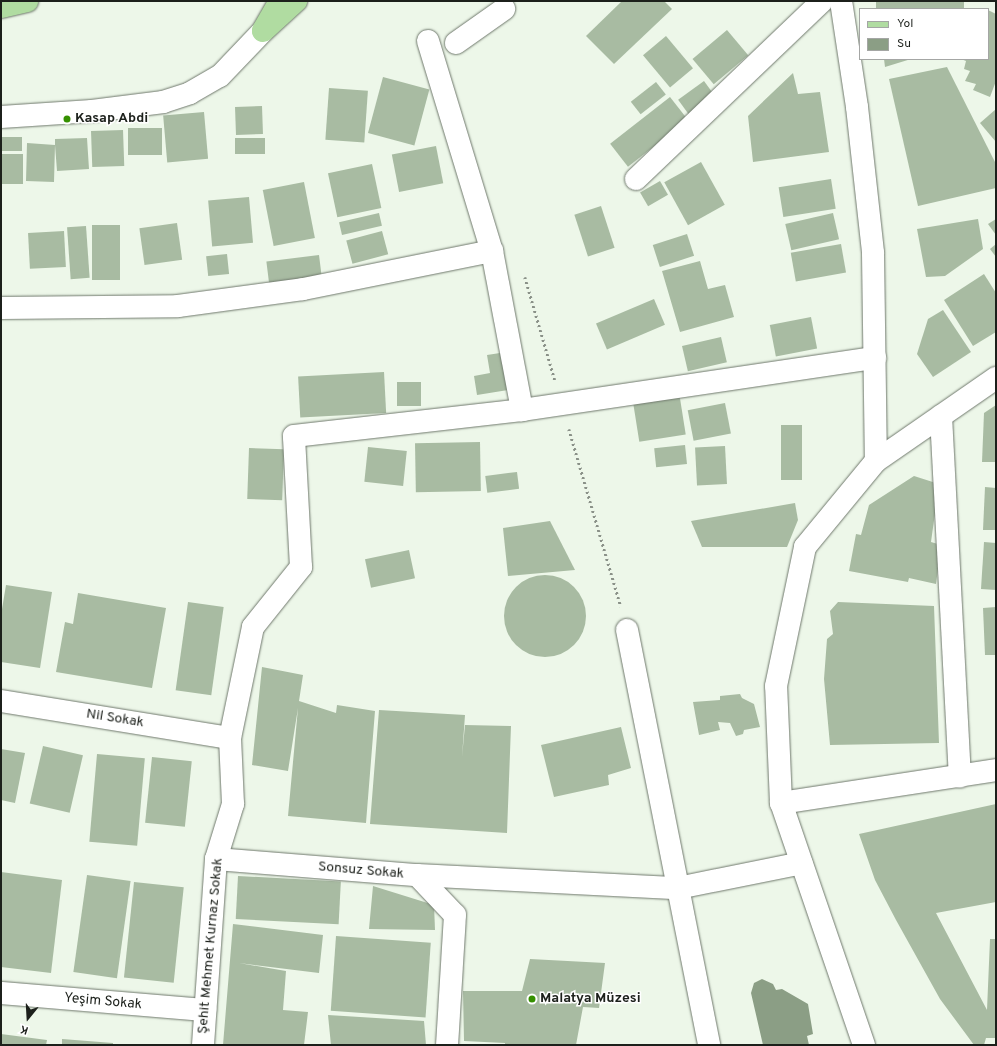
<!DOCTYPE html>
<meta charset="utf-8">
<style>
body{margin:0}
#map{position:relative;width:997px;height:1046px;overflow:hidden;background:#edf7e9;font-family:Overpass,sans-serif}
div>[style]{position:absolute}
.water>*{inset:0;background:#8b9e85}
.building>*{inset:0;background:#a8bba2;transform-origin:0 0}
.round{border-radius:50%}
.path>*{height:2.5px;margin-top:-1.25px;transform-origin:0;background:repeating-linear-gradient(90deg,#8a9188 0 2px,transparent 0 5px)}
.roads{filter:drop-shadow(0 0 1px #6f786c) drop-shadow(0 0 1px #6f786c)}
.minor>*{height:22px;margin:-11px;padding:0 11px;transform-origin:11px;border-radius:11px;background:#fff}
.major>*{height:22px;margin:-11px;padding:0 11px;transform-origin:11px;border-radius:11px;background:#b0dca1}
.dots>*{width:11px;height:11px;translate:-50% -50%;box-sizing:border-box;border:2px solid #fff;border-radius:50%}
span{translate:-50% -50%;white-space:nowrap;text-align:center;line-height:1.15;-webkit-text-stroke:3px #fff;paint-order:stroke}
.poi-label{font-size:14px;color:#1c201b;font-weight:700}
.left{translate:0 -50%;text-align:left}
.street-label{font-size:14px;color:#1c201b}
.frame{position:absolute;inset:0;border:2px solid #1c201b;pointer-events:none}
.legend{position:absolute;left:859px;top:8px;width:130px;height:52px;box-sizing:border-box;background:#fff;border:1px solid #a4a6a4;margin:0;padding:5px 7px;list-style:none;font-size:12px;color:#1c201b}
.legend li{display:flex;align-items:center;gap:8px;height:20px}
.legend b{width:20px;border:1px solid #a4a6a4}
.north{position:absolute;left:8px;top:998px;width:40px;height:40px;-webkit-text-stroke:3px #fff;paint-order:stroke;rotate:198deg;font-size:11px;font-weight:700;line-height:16px;text-align:center;color:#1c201b}
.north::after{content:'';display:block;margin:auto;width:14px;height:18px;background:#1c201b;clip-path:polygon(50% 0,100% 100%,50% 72%,0 100%)}
</style>
<div id="map">
<div class="water">
<i style="clip-path:polygon(762px 979px,773px 984px,776px 990px,782px 989px,808px 1004px,813px 1034px,807px 1036px,809px 1045px,763px 1045px,751px 993px,754px 983px)"></i>
</div>
<div class="building">
<i style="clip-path:polygon(622px 1px,664px 1px,672px 9px,614px 64px,586px 36px)"></i>
<i style="left:876px;top:1px;width:88px;height:8px"></i>
<i style="clip-path:polygon(988px 10px,996px 14px,996px 81px,990px 97px,973px 90px,976px 84px,965px 81px,970px 71px,964px 69px,966px 61px,961px 59px,988px 59px)"></i>
<i style="left:727px;top:30px;width:33px;height:45px;rotate:50deg"></i>
<i style="left:666px;top:36px;width:42px;height:30px;rotate:50deg"></i>
<i style="clip-path:polygon(884px 59px,911px 59px,885px 67px)"></i>
<i style="clip-path:polygon(947px 67px,996px 164px,996px 188px,918px 206px,889px 79px)"></i>
<i style="clip-path:polygon(793px 73px,798px 94px,820px 92px,829px 152px,753px 162px,748px 116px)"></i>
<i style="left:383px;top:77px;width:48px;height:58px;rotate:15deg"></i>
<i style="left:704px;top:81px;width:22px;height:32px;rotate:54deg"></i>
<i style="left:656px;top:82px;width:16px;height:32px;rotate:52deg"></i>
<i style="left:329px;top:88px;width:39px;height:52px;rotate:4deg"></i>
<i style="left:670px;top:97px;width:29px;height:76px;rotate:52deg"></i>
<i style="left:262px;top:106px;width:28px;height:27px;rotate:88deg"></i>
<i style="clip-path:polygon(996px 109px,996px 142px,980px 123px)"></i>
<i style="left:204px;top:112px;width:47px;height:41px;rotate:85deg"></i>
<i style="left:128px;top:128px;width:34px;height:27px"></i>
<i style="left:123px;top:130px;width:36px;height:32px;rotate:88deg"></i>
<i style="left:1px;top:137px;width:21px;height:14px"></i>
<i style="clip-path:polygon(87px 138px,89px 169px,57px 171px,55px 145px,54px 182px,26px 181px,27px 143px,55px 145px,55px 139px)"></i>
<i style="left:265px;top:138px;width:16px;height:30px;rotate:90deg"></i>
<i style="left:436px;top:146px;width:38px;height:45px;rotate:79deg"></i>
<i style="left:23px;top:154px;width:30px;height:22px;rotate:90deg"></i>
<i style="left:701px;top:162px;width:49px;height:42px;rotate:61deg"></i>
<i style="left:372px;top:164px;width:45px;height:45px;rotate:78deg"></i>
<i style="left:831px;top:179px;width:30px;height:53px;rotate:81deg"></i>
<i style="left:660px;top:181px;width:16px;height:23px;rotate:60deg"></i>
<i style="left:304px;top:182px;width:57px;height:42px;rotate:79deg"></i>
<i style="left:249px;top:197px;width:46px;height:41px;rotate:85deg"></i>
<i style="left:601px;top:206px;width:44px;height:28px;rotate:72deg"></i>
<i style="left:379px;top:213px;width:13px;height:41px;rotate:77deg"></i>
<i style="left:833px;top:213px;width:27px;height:49px;rotate:77deg"></i>
<i style="clip-path:polygon(978px 219px,983px 249px,945px 276px,926px 277px,917px 229px)"></i>
<i style="clip-path:polygon(996px 219px,996px 235px,988px 224px)"></i>
<i style="left:177px;top:223px;width:37px;height:38px;rotate:82deg"></i>
<i style="left:92px;top:225px;width:28px;height:55px"></i>
<i style="left:86px;top:226px;width:52px;height:19px;rotate:86deg"></i>
<i style="left:64px;top:231px;width:36px;height:36px;rotate:87deg"></i>
<i style="left:382px;top:231px;width:24px;height:37px;rotate:75deg"></i>
<i style="left:687px;top:234px;width:23px;height:36px;rotate:72deg"></i>
<i style="left:841px;top:244px;width:29px;height:51px;rotate:80deg"></i>
<i style="clip-path:polygon(996px 244px,996px 257px,990px 249px)"></i>
<i style="left:227px;top:254px;width:20px;height:21px;rotate:84deg"></i>
<i style="left:319px;top:255px;width:23px;height:53px;rotate:83deg"></i>
<i style="clip-path:polygon(700px 261px,708px 289px,725px 285px,734px 317px,680px 332px,662px 271px)"></i>
<i style="clip-path:polygon(984px 274px,996px 293px,996px 332px,973px 346px,944px 300px)"></i>
<i style="left:654px;top:299px;width:28px;height:63px;rotate:67deg"></i>
<i style="clip-path:polygon(943px 310px,971px 352px,933px 377px,917px 354px,928px 319px)"></i>
<i style="left:811px;top:317px;width:32px;height:42px;rotate:79deg"></i>
<i style="left:721px;top:337px;width:26px;height:40px;rotate:77deg"></i>
<i style="clip-path:polygon(500px 353px,508px 390px,477px 395px,474px 376px,490px 373px,487px 355px)"></i>
<i style="left:384px;top:372px;width:41px;height:86px;rotate:87deg"></i>
<i style="left:397px;top:382px;width:24px;height:24px"></i>
<i style="left:679px;top:392px;width:43px;height:47px;rotate:81deg"></i>
<i style="left:725px;top:403px;width:31px;height:38px;rotate:79deg"></i>
<i style="clip-path:polygon(996px 405px,996px 462px,982px 462px,984px 413px)"></i>
<i style="left:781px;top:425px;width:21px;height:55px"></i>
<i style="left:480px;top:442px;width:49px;height:65px;rotate:89deg"></i>
<i style="left:685px;top:445px;width:19px;height:31px;rotate:84deg"></i>
<i style="left:725px;top:446px;width:38px;height:30px;rotate:87deg"></i>
<i style="left:368px;top:447px;width:39px;height:35px;rotate:6deg"></i>
<i style="left:249px;top:448px;width:35px;height:51px;rotate:2deg"></i>
<i style="left:517px;top:472px;width:17px;height:32px;rotate:83deg"></i>
<i style="clip-path:polygon(914px 476px,939px 484px,931px 542px,941px 545px,936px 584px,909px 578px,908px 582px,849px 571px,856px 534px,861px 535px,869px 505px)"></i>
<i style="clip-path:polygon(985px 487px,996px 488px,996px 530px,983px 530px)"></i>
<i style="clip-path:polygon(795px 503px,798px 520px,787px 547px,702px 547px,691px 521px)"></i>
<i style="clip-path:polygon(550px 521px,575px 570px,508px 576px,503px 528px)"></i>
<i style="clip-path:polygon(984px 542px,996px 543px,996px 590px,981px 589px)"></i>
<i style="left:409px;top:550px;width:29px;height:45px;rotate:78deg"></i>
<i class="round" style="left:504px;top:575px;width:82px;height:82px"></i>
<i style="clip-path:polygon(6px 585px,52px 592px,40px 668px,1px 662px,1px 615px)"></i>
<i style="clip-path:polygon(78px 593px,166px 608px,152px 688px,56px 672px,65px 622px,73px 624px)"></i>
<i style="left:188px;top:602px;width:36px;height:89px;rotate:8deg"></i>
<i style="clip-path:polygon(838px 602px,934px 606px,939px 743px,830px 745px,824px 679px,827px 639px,833px 634px,830px 611px)"></i>
<i style="clip-path:polygon(996px 607px,996px 655px,985px 655px,983px 608px)"></i>
<i style="clip-path:polygon(262px 667px,303px 675px,299px 701px,336px 713px,337px 705px,375px 711px,366px 823px,288px 816px,298px 708px,288px 771px,252px 765px)"></i>
<i style="clip-path:polygon(740px 694px,742px 698px,754px 704px,760px 727px,744px 730px,743px 734px,736px 736px,730px 723px,718px 722px,720px 730px,699px 735px,693px 702px,720px 700px,720px 696px)"></i>
<i style="clip-path:polygon(379px 710px,465px 715px,462px 757px,465px 725px,511px 726px,507px 833px,370px 824px)"></i>
<i style="clip-path:polygon(621px 727px,631px 768px,608px 775px,609px 785px,554px 797px,541px 745px)"></i>
<i style="left:43px;top:746px;width:41px;height:59px;rotate:13deg"></i>
<i style="clip-path:polygon(1px 749px,25px 753px,15px 803px,1px 800px)"></i>
<i style="left:97px;top:754px;width:48px;height:88px;rotate:5deg"></i>
<i style="left:152px;top:757px;width:40px;height:66px;rotate:6deg"></i>
<i style="clip-path:polygon(996px 804px,996px 902px,936px 913px,987px 1010px,990px 939px,996px 939px,996px 1038px,986px 1038px,984px 1045px,974px 1045px,940px 999px,896px 920px,875px 880px,859px 834px)"></i>
<i style="clip-path:polygon(1px 872px,62px 880px,51px 973px,1px 967px)"></i>
<i style="left:87px;top:875px;width:44px;height:98px;rotate:8deg"></i>
<i style="left:238px;top:876px;width:103px;height:43px;rotate:3deg"></i>
<i style="left:134px;top:882px;width:50px;height:96px;rotate:6deg"></i>
<i style="clip-path:polygon(373px 886px,434px 905px,435px 930px,369px 929px)"></i>
<i style="clip-path:polygon(233px 924px,323px 935px,319px 973px,239px 963px,286px 971px,283px 1010px,308px 1012px,304px 1045px,223px 1045px)"></i>
<i style="left:336px;top:936px;width:95px;height:75px;rotate:4deg"></i>
<i style="clip-path:polygon(530px 959px,605px 963px,599px 1008px,583px 1007px,576px 1045px,505px 1045px,505px 1043px,464px 1041px,463px 991px,522px 991px)"></i>
<i style="clip-path:polygon(328px 1015px,424px 1021px,426px 1045px,331px 1045px)"></i>
<i style="clip-path:polygon(1px 1034px,47px 1040px,46px 1045px,1px 1045px)"></i>
<i style="clip-path:polygon(62px 1039px,113px 1043px,113px 1045px,62px 1045px)"></i>
</div>
<div class="path">
<i style="left:525px;top:277px;width:107px;rotate:73.8deg"></i>
<i style="left:569px;top:429px;width:185px;rotate:73.7deg"></i>
</div>
<div class="roads">
<div class="minor">
<i style="left:841px;top:1px;width:107px;rotate:81.4deg"></i>
<i style="left:857px;top:107px;width:147px;rotate:83.7deg"></i>
<i style="left:873px;top:253px;width:208px;rotate:89.2deg"></i>
<i style="left:428px;top:41px;width:220px;rotate:73.1deg"></i>
<i style="left:456px;top:43px;width:59px;rotate:-35.3deg"></i>
<i style="left:1px;top:117px;width:91px;rotate:-3.8deg"></i>
<i style="left:92px;top:111px;width:72px;rotate:-7.2deg"></i>
<i style="left:163px;top:102px;width:28px;rotate:-18deg"></i>
<i style="left:190px;top:93px;width:34px;rotate:-30deg"></i>
<i style="left:220px;top:76px;width:62px;rotate:-46.3deg"></i>
<i style="left:636px;top:179px;width:257px;rotate:-43.7deg"></i>
<i style="left:1px;top:308px;width:177px;rotate:-0.6deg"></i>
<i style="left:178px;top:306px;width:126px;rotate:-7.7deg"></i>
<i style="left:303px;top:289px;width:193px;rotate:-11.4deg"></i>
<i style="left:492px;top:251px;width:162px;rotate:79.3deg"></i>
<i style="left:941px;top:416px;width:361px;rotate:87deg"></i>
<i style="left:627px;top:630px;width:423px;rotate:78.8deg"></i>
<i style="left:1px;top:701px;width:232px;rotate:9.2deg"></i>
<i style="left:781px;top:803px;width:218px;rotate:-8.7deg"></i>
<i style="left:216px;top:859px;width:202px;rotate:4.6deg"></i>
<i style="left:417px;top:875px;width:55px;rotate:46.5deg"></i>
<i style="left:455px;top:915px;width:130px;rotate:93.5deg"></i>
<i style="left:417px;top:875px;width:261px;rotate:2.9deg"></i>
<i style="left:678px;top:888px;width:126px;rotate:-11.4deg"></i>
<i style="left:1px;top:993px;width:205px;rotate:4.8deg"></i>
<i style="left:203px;top:1045px;width:186px;rotate:-86deg"></i>
<i style="left:216px;top:859px;width:58px;rotate:-72.8deg"></i>
<i style="left:233px;top:804px;width:66px;rotate:-92.6deg"></i>
<i style="left:230px;top:738px;width:113px;rotate:-78.3deg"></i>
<i style="left:253px;top:627px;width:77px;rotate:-51.3deg"></i>
<i style="left:301px;top:567px;width:131px;rotate:-93.1deg"></i>
<i style="left:294px;top:436px;width:229px;rotate:-6.5deg"></i>
<i style="left:522px;top:410px;width:357px;rotate:-8.4deg"></i>
<i style="left:864px;top:1045px;width:256px;rotate:-108.9deg"></i>
<i style="left:781px;top:803px;width:117px;rotate:-92.4deg"></i>
<i style="left:776px;top:686px;width:142px;rotate:-78.2deg"></i>
<i style="left:805px;top:547px;width:112px;rotate:-50.5deg"></i>
<i style="left:876px;top:461px;width:146px;rotate:-34.7deg"></i>
</div>
<div class="major">
<i style="left:280px;top:1px;width:34px;rotate:120deg"></i>
<i style="left:263px;top:31px;width:45px;rotate:-42.3deg"></i>
<i style="left:1px;top:7px;width:27px;rotate:-13deg"></i>
</div>
</div>
<div class="dots">
<i style="left:67px;top:119px;background:#359000"></i>
<i style="left:532px;top:999px;background:#359000"></i>
</div>
<div class="poi-label">
<span class="left" style="left:75px;top:119px">Kasap Abdi</span>
<span class="left" style="left:540px;top:999px">Malatya Müzesi</span>
</div>
<div class="street-label">
<span style="left:115px;top:719px;rotate:9deg">Nil Sokak</span>
<span style="left:361px;top:871px;rotate:5deg">Sonsuz Sokak</span>
<span style="left:211px;top:946px;rotate:-85deg">Şehit Mehmet Kurnaz Sokak</span>
<span style="left:103px;top:1002px;rotate:5deg">Yeşim Sokak</span>
</div>
<div class="frame"></div>
<ul class="legend">
<li><b style="height:5px;background:#b0dca1"></b>Yol</li>
<li><b style="height:11px;background:#8b9e85"></b>Su</li>
</ul>
<div class="north">K</div>
</div>
